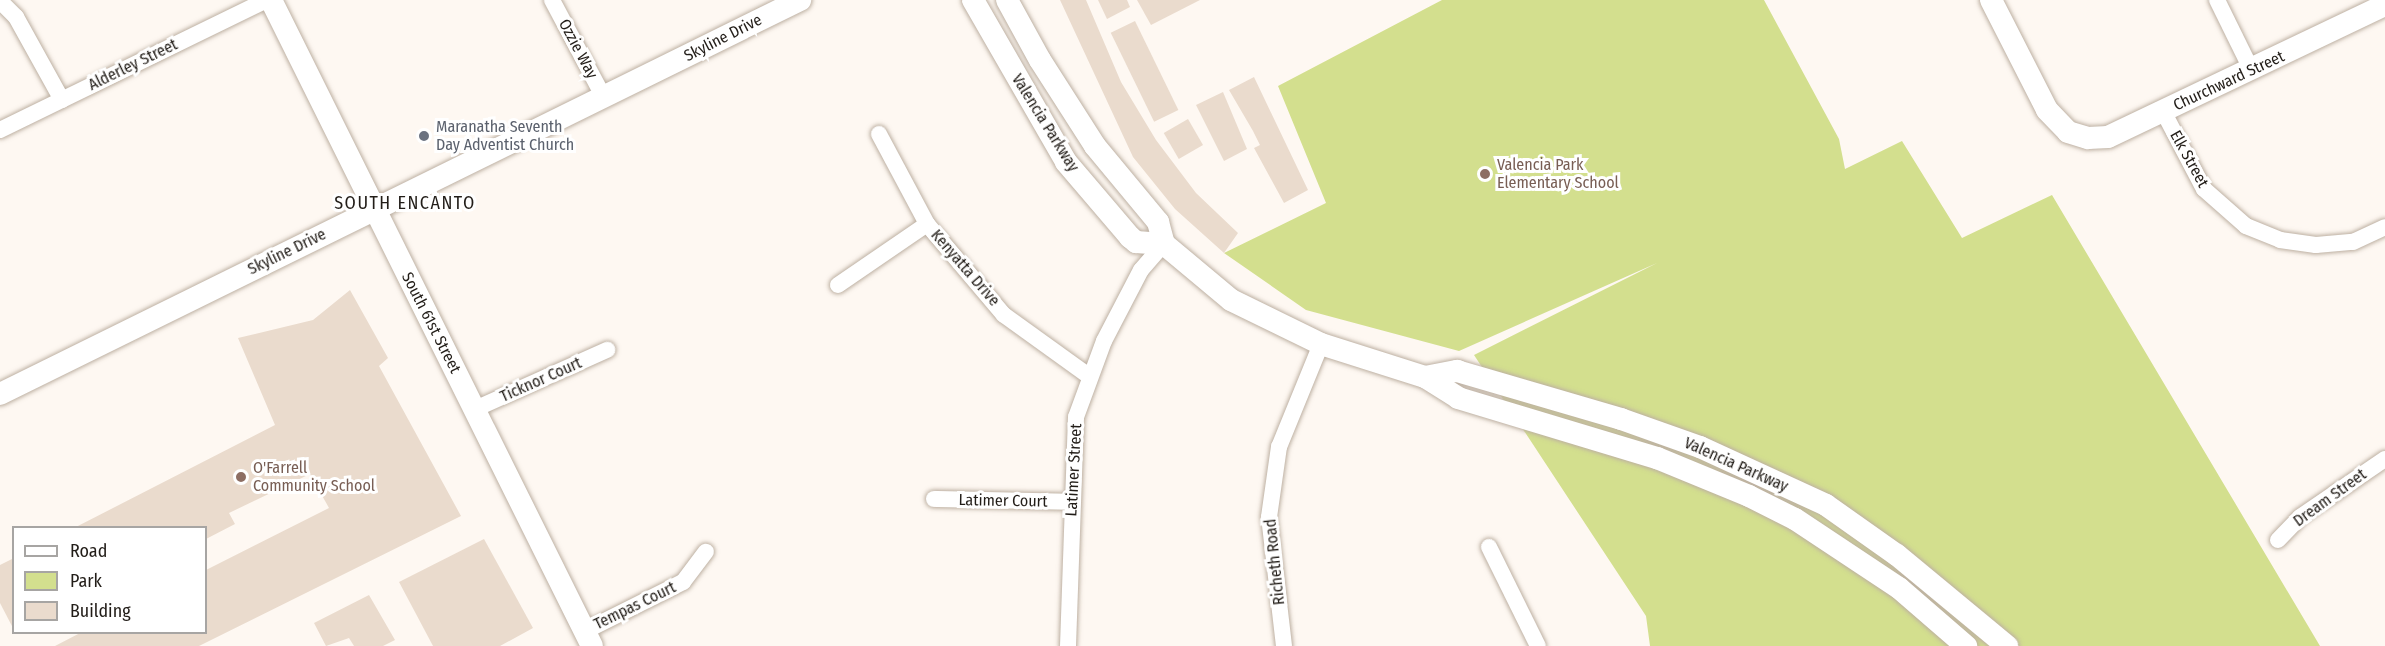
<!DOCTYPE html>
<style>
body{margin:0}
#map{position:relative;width:2385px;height:646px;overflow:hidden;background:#fef8f2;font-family:"Fira Sans Condensed",sans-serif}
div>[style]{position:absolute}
.green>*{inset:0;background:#d3df8e}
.building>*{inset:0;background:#eadbcd;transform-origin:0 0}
.roads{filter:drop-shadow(0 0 2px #bdb0a2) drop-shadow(0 0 2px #bdb0a2)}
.street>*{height:16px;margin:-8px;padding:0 8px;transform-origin:8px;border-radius:8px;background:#fff}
.secondary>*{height:22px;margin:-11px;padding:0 11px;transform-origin:11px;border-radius:11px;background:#fff}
.dots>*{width:16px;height:16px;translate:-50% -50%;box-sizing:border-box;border:3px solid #fff;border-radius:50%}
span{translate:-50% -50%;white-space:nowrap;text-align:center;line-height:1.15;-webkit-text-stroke:6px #fff;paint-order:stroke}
.street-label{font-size:16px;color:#221d18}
.worship-label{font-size:16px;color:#5b616d}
.left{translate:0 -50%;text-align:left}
.education-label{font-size:16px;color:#785e54}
.neighbourhood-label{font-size:18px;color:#221d18;letter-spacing:1.5px}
.legend{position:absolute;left:12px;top:526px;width:195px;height:108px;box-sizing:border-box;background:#fff;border:2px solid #a7a5a3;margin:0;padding:8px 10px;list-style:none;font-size:18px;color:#221d18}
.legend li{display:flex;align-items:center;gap:12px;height:30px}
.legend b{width:30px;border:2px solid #a7a5a3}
</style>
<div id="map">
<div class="green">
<i style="clip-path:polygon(1442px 0,1764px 0,1839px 139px,1845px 169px,1902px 141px,1962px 238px,2052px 195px,2320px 646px,1650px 646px,1646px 616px,1474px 355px,1657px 263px,1459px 351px,1306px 310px,1224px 253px,1326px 203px,1278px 86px)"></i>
</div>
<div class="building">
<i style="clip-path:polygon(1060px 0,1086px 0,1121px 82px,1156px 140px,1196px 193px,1238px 233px,1224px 253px,1175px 209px,1133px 157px)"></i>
<i style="clip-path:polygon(1098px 0,1127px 0,1130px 7px,1107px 19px)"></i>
<i style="clip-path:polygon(1137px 0,1200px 0,1151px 25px)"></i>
<i style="left:1135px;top:21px;width:99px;height:27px;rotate:64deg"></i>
<i style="clip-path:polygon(1254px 77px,1308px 190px,1284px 203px,1254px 148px,1260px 145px,1253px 131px,1229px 90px)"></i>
<i style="clip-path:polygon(1223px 92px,1247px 149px,1224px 161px,1196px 105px)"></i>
<i style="left:1188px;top:119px;width:30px;height:28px;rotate:60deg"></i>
<i style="clip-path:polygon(350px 290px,388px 358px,379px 366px,461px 516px,199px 646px,55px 646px,82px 632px,206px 632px,206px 570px,329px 508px,310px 474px,229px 513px,235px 524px,206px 539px,206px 528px,74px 528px,275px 425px,238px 338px,313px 320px)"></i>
<i style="clip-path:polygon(484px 539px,533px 628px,500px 646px,433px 646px,399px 582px)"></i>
<i style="clip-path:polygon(14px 558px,14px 630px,0 603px,0 565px)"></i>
<i style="clip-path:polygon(369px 595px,395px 640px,383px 646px,354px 646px,349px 638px,326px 646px,314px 623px)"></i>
</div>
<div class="roads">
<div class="street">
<i style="left:552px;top:0;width:111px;rotate:62deg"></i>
<i style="left:2217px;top:0;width:79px;rotate:63.8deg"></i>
<i style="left:0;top:1px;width:23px;rotate:45deg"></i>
<i style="left:16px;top:17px;width:95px;rotate:61deg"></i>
<i style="left:2163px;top:111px;width:88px;rotate:62.3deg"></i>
<i style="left:2204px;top:189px;width:56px;rotate:41.4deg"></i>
<i style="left:2246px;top:226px;width:37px;rotate:22deg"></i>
<i style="left:2280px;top:240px;width:36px;rotate:8deg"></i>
<i style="left:2316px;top:245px;width:37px;rotate:-5deg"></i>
<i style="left:2353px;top:242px;width:35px;rotate:-25deg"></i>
<i style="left:0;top:130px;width:296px;rotate:-26deg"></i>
<i style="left:879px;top:134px;width:102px;rotate:61.9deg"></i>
<i style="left:927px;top:224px;width:119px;rotate:49.8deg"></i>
<i style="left:1004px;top:315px;width:105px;rotate:35.7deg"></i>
<i style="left:838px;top:285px;width:108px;rotate:-34.4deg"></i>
<i style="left:475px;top:409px;width:145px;rotate:-24.1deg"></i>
<i style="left:934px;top:499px;width:138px;rotate:1.2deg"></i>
<i style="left:2278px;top:540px;width:32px;rotate:-46deg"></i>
<i style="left:2300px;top:517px;width:103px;rotate:-34.3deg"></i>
<i style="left:1489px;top:547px;width:110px;rotate:63.7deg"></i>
<i style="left:585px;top:631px;width:110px;rotate:-26.6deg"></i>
<i style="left:683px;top:582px;width:38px;rotate:-53deg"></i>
<i style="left:1068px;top:646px;width:229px;rotate:-88deg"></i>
<i style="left:1076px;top:417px;width:81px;rotate:-69.8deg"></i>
<i style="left:1104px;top:341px;width:80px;rotate:-62.5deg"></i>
<i style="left:1141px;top:270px;width:35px;rotate:-49deg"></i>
<i style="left:1284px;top:646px;width:130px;rotate:-96.6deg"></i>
<i style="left:1269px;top:517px;width:71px;rotate:-81.9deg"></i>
<i style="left:1279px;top:447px;width:111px;rotate:-67.8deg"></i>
</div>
<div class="secondary">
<i style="left:271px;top:0;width:721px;rotate:63.58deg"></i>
<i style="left:973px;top:0;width:187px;rotate:60.1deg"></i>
<i style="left:1066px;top:162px;width:99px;rotate:49.5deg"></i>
<i style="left:1130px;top:237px;width:8px;rotate:40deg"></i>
<i style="left:1136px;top:242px;width:28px;rotate:4deg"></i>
<i style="left:1007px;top:0;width:68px;rotate:61.2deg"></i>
<i style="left:1040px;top:60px;width:102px;rotate:57.4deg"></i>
<i style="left:1095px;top:146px;width:99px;rotate:50.3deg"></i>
<i style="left:1158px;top:222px;width:23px;rotate:75deg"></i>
<i style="left:1164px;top:244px;width:87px;rotate:39.9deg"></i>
<i style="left:1231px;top:300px;width:100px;rotate:26.1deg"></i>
<i style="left:1321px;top:344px;width:109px;rotate:17.6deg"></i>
<i style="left:1425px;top:377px;width:39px;rotate:32deg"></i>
<i style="left:1458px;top:398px;width:208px;rotate:16.8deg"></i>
<i style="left:1657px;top:458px;width:100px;rotate:22.4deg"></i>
<i style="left:1749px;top:496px;width:51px;rotate:26.6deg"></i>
<i style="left:1795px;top:519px;width:125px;rotate:33.6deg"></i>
<i style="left:1899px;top:588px;width:89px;rotate:40.9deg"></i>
<i style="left:1991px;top:0;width:123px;rotate:63deg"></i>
<i style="left:2047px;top:110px;width:30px;rotate:46deg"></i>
<i style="left:2068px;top:132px;width:21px;rotate:17deg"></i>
<i style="left:2088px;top:138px;width:20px;rotate:-3deg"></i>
<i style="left:2108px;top:137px;width:307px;rotate:-25.5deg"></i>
<i style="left:1425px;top:377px;width:33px;rotate:-11deg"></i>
<i style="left:1457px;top:371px;width:171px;rotate:16.3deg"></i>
<i style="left:1621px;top:419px;width:84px;rotate:19.5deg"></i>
<i style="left:1700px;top:447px;width:139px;rotate:24.7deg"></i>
<i style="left:1826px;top:505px;width:87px;rotate:35.2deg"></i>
<i style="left:1897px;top:555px;width:143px;rotate:39.6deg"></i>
<i style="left:0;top:394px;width:892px;rotate:-26.22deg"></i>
</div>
</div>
<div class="dots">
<i style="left:424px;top:136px;background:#6b7280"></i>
<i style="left:1485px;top:174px;background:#8d6e63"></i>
<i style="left:241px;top:477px;background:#8d6e63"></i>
</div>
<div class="street-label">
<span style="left:723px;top:38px;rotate:-27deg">Skyline Drive</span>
<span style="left:578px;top:49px;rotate:62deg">Ozzie Way</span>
<span style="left:133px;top:65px;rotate:-26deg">Alderley Street</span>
<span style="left:2229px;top:81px;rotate:-25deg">Churchward Street</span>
<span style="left:1045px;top:123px;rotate:58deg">Valencia Parkway</span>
<span style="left:2189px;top:159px;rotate:61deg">Elk Street</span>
<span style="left:287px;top:252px;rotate:-26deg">Skyline Drive</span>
<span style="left:965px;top:268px;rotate:49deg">Kenyatta Drive</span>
<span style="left:431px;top:323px;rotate:63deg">South 61st Street</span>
<span style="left:541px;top:380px;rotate:-24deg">Ticknor Court</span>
<span style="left:1736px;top:465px;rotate:24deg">Valencia Parkway</span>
<span style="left:1074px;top:470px;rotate:-87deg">Latimer Street</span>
<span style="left:2330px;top:498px;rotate:-36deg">Dream Street</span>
<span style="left:1003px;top:501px;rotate:1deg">Latimer Court</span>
<span style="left:1275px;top:562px;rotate:-96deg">Richeth Road</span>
<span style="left:635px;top:606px;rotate:-26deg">Tempas Court</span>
</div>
<div class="worship-label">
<span class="left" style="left:436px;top:136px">Maranatha Seventh<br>Day Adventist Church</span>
</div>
<div class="education-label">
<span class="left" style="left:1497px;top:174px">Valencia Park<br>Elementary School</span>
<span class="left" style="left:253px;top:477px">O'Farrell<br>Community School</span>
</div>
<div class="neighbourhood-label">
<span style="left:405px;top:203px">SOUTH ENCANTO</span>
</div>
<ul class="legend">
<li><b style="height:8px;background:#fff"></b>Road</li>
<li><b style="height:16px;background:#d3df8e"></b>Park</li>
<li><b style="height:16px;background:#eadbcd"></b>Building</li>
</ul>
</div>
